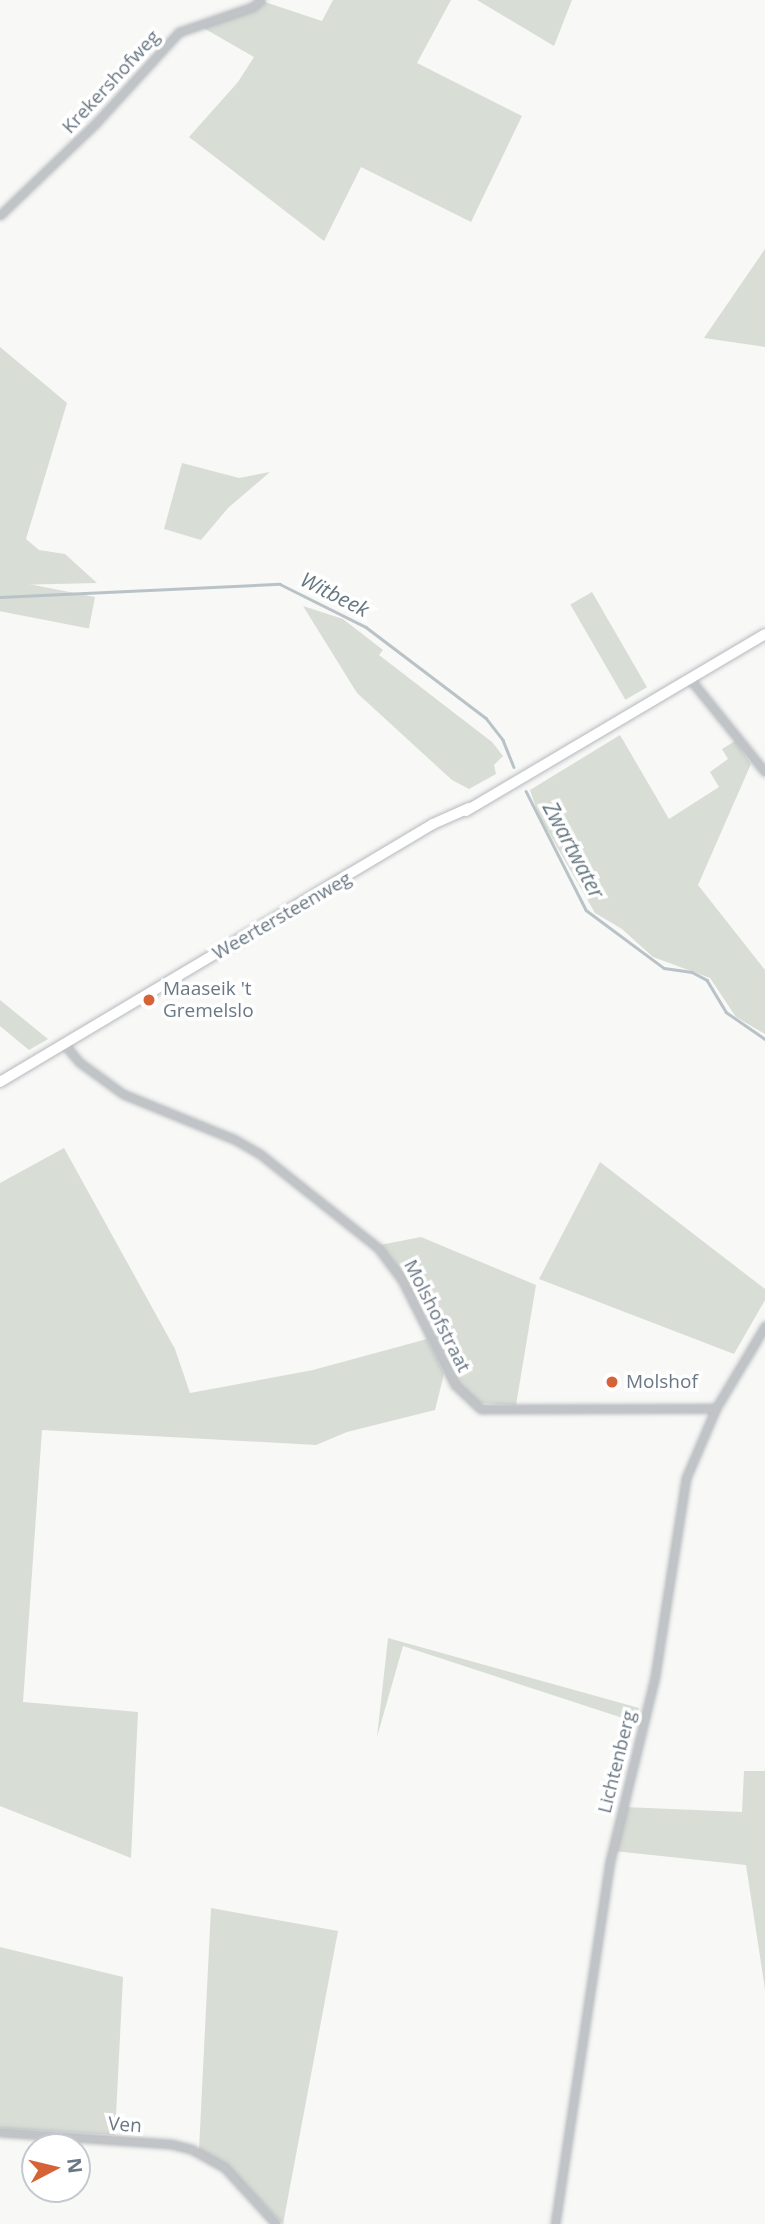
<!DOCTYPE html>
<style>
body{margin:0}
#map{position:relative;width:765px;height:2224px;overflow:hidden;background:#f8f8f6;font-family:"Open Sans",sans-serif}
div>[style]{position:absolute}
.green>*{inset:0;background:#d8ddd6;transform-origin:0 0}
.stream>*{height:2.5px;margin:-1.25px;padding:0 1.25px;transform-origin:1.25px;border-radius:1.25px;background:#b9c3c7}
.roads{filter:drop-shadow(0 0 2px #b5b9be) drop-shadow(0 0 2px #b5b9be)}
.minor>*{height:7px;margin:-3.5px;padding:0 3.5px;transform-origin:3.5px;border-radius:3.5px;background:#c0c4c7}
.secondary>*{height:10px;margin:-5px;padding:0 5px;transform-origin:5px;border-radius:5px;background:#fff}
.dots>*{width:19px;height:19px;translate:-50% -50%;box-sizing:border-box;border:4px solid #fff;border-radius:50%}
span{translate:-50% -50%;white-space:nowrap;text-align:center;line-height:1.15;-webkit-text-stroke:7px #fff;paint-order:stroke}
.street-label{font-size:19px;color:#6a7885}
.poi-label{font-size:19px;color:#6a7885}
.left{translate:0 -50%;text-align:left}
.water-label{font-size:21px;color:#667880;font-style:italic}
.north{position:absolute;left:21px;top:2133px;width:70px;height:70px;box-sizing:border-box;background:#fff;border:2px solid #c3c9ce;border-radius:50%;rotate:83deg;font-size:19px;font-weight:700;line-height:28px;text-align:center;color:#6a7885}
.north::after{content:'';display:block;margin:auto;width:24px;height:32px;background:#d66338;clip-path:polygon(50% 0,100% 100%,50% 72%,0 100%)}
</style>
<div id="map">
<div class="green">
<i style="clip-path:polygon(333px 0,451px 0,417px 63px,522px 116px,471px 222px,361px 167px,324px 241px,189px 137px,238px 82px,254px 57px,200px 26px,265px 2px,322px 21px)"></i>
<i style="clip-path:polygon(477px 0,572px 0,554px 46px)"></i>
<i style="clip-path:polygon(765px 249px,765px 347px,704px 338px)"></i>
<i style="clip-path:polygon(0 347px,67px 403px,26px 539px,39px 550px,65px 554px,97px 583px,13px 585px,10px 592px,0 592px)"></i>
<i style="clip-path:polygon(182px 463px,239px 478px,270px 472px,228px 508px,201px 540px,164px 529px)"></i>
<i style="left:592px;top:592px;width:110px;height:25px;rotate:60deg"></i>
<i style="left:95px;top:597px;width:32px;height:95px;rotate:101deg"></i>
<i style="clip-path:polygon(303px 606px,343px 619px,383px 650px,379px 655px,492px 742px,503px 756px,494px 765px,496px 774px,469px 789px,452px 780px,357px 693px)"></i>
<i style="clip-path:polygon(620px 735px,669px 819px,719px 787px,710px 772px,728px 759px,722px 749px,735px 741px,751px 764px,698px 885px,765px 970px,765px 1034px,736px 1017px,710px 978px,653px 957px,622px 929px,595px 913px,538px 814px,530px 790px)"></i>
<i style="clip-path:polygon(0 1001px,0 1000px,48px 1039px,29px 1050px,0 1026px)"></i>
<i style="clip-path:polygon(64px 1148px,175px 1349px,190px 1393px,313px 1370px,427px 1339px,444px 1374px,435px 1410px,347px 1432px,316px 1445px,42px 1430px,23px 1702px,138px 1712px,131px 1858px,0 1806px,0 1183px)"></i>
<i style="clip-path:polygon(600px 1162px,765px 1289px,765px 1300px,734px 1354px,539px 1279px)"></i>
<i style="clip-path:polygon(421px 1237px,536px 1285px,516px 1405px,479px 1403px,460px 1387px,421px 1306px,380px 1245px)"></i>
<i style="clip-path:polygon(388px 1638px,639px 1708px,635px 1722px,403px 1646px,377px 1737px)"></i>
<i style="clip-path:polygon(744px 1771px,765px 1771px,765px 1989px,746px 1865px,614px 1851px,624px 1807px,742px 1812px)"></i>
<i style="clip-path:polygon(211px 1908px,338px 1931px,283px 2224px,224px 2164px,199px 2150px)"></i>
<i style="clip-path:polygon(0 1947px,123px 1977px,115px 2135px,0 2128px)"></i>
</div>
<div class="stream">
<i style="left:0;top:597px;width:280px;rotate:-2.7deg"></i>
<i style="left:280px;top:584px;width:96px;rotate:26.6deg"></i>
<i style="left:366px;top:627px;width:151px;rotate:37.2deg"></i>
<i style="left:486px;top:718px;width:28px;rotate:52deg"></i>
<i style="left:503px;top:740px;width:29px;rotate:68deg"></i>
<i style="left:526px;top:791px;width:133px;rotate:63.2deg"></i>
<i style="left:586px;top:910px;width:97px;rotate:36.6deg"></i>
<i style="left:664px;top:968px;width:28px;rotate:8deg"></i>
<i style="left:692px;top:972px;width:17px;rotate:28deg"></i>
<i style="left:707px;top:980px;width:37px;rotate:59deg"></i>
<i style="left:726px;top:1012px;width:47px;rotate:34.7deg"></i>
</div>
<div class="roads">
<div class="minor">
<i style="left:0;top:215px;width:132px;rotate:-43.8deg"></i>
<i style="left:95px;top:124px;width:125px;rotate:-47.6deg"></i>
<i style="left:179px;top:32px;width:77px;rotate:-18.9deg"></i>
<i style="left:252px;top:7px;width:11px;rotate:-38deg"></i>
<i style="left:690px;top:679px;width:119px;rotate:51.1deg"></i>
<i style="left:64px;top:1044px;width:23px;rotate:50deg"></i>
<i style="left:79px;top:1062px;width:54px;rotate:36deg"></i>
<i style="left:123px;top:1094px;width:120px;rotate:22.1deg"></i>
<i style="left:234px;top:1139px;width:30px;rotate:30deg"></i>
<i style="left:260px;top:1154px;width:151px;rotate:38.5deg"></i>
<i style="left:378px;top:1248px;width:38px;rotate:53deg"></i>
<i style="left:401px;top:1278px;width:120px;rotate:63.2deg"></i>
<i style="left:455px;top:1385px;width:35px;rotate:43deg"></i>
<i style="left:481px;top:1409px;width:235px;rotate:-0.2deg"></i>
<i style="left:0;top:2132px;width:171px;rotate:4deg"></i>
<i style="left:171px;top:2144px;width:21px;rotate:14deg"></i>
<i style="left:191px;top:2149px;width:38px;rotate:29deg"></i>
<i style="left:224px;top:2167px;width:77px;rotate:47.6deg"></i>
<i style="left:555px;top:2224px;width:367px;rotate:-81.4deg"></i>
<i style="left:610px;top:1861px;width:190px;rotate:-76.3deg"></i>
<i style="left:655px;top:1676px;width:200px;rotate:-81.1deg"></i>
<i style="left:686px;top:1478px;width:76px;rotate:-66.8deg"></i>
<i style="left:716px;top:1408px;width:96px;rotate:-59.1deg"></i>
</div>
<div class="secondary">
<i style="left:466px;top:811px;width:347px;rotate:-30.6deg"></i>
<i style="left:0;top:1082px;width:504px;rotate:-30.79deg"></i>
<i style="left:433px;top:824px;width:39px;rotate:-24deg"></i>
</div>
</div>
<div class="dots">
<i style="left:149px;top:1000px;background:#d66338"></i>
<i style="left:612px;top:1382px;background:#d66338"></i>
</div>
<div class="street-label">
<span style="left:111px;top:82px;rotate:-47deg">Krekershofweg</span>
<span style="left:282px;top:916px;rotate:-30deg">Weertersteenweg</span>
<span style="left:437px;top:1316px;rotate:63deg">Molshofstraat</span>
<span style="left:617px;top:1762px;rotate:-76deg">Lichtenberg</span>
<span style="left:125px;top:2125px;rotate:4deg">Ven</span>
</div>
<div class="poi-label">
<span class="left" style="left:163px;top:1000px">Maaseik 't<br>Gremelslo</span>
<span class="left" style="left:626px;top:1382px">Molshof</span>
</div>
<div class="water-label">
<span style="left:335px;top:594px;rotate:27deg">Witbeek</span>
<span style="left:574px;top:850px;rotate:62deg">Zwartwater</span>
</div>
<div class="north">N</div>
</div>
